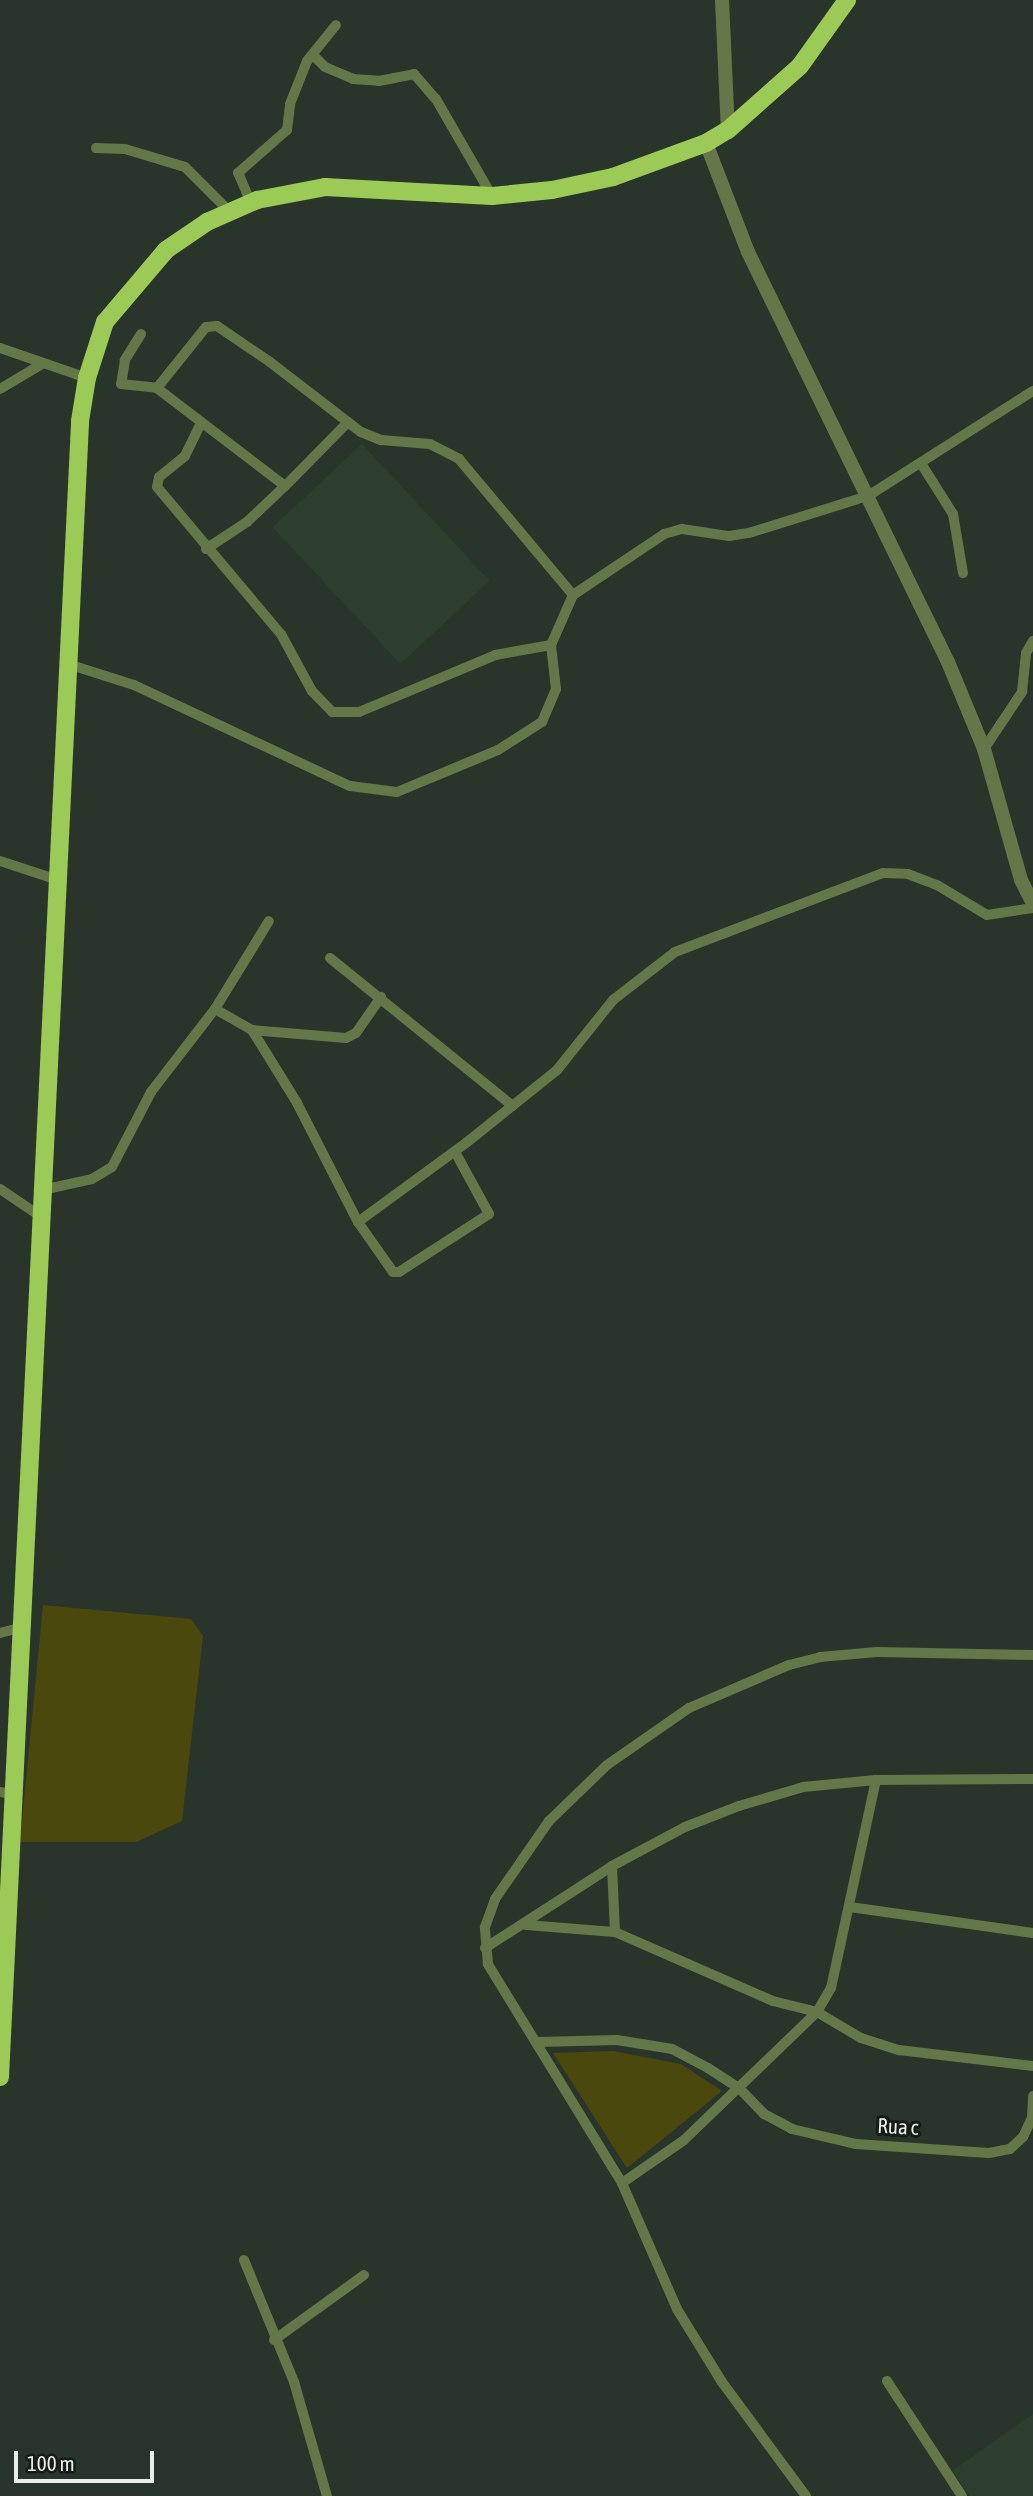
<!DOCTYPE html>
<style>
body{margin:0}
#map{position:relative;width:1033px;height:2496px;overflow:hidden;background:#29352a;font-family:"Asap Condensed",sans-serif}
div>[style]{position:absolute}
.built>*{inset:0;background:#2c3e2e;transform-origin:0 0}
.green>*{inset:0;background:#4b480d}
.minor>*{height:10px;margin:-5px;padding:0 5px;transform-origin:5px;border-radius:5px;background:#637748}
.tertiary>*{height:14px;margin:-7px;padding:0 7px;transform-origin:7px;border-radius:7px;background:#637748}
.trunk>*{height:18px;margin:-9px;padding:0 9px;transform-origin:9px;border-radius:9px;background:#9cca57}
span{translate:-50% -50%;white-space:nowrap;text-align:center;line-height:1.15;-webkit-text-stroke:6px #151b16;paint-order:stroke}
.street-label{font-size:21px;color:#e7efe8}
.scale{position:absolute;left:14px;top:2451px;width:140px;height:32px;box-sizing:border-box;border:4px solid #e7efe8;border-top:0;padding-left:9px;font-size:21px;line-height:24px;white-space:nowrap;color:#e7efe8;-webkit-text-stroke:5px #151b16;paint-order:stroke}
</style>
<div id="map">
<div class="built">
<i style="left:362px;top:444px;width:187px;height:122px;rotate:47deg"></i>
<i style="clip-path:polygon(1033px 2414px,1033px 2496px,970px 2496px,952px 2471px)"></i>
</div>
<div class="green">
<i style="clip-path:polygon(43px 1605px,191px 1619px,203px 1636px,182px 1821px,136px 1842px,20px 1842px)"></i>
<i style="clip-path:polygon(613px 2051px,681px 2064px,722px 2091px,627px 2168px,553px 2053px)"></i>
</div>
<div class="minor">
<i style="left:313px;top:55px;width:17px;rotate:45deg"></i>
<i style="left:325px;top:67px;width:30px;rotate:23deg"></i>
<i style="left:353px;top:79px;width:26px;rotate:4deg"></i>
<i style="left:379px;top:81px;width:36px;rotate:-11deg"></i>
<i style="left:414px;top:74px;width:33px;rotate:49deg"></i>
<i style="left:436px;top:99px;width:112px;rotate:60deg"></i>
<i style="left:96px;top:148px;width:29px;rotate:2deg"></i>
<i style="left:125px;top:149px;width:63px;rotate:16.7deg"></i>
<i style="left:185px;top:167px;width:62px;rotate:45deg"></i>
<i style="left:251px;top:203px;width:33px;rotate:-113deg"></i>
<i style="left:238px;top:173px;width:65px;rotate:-41.3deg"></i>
<i style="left:287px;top:130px;width:26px;rotate:-83deg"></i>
<i style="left:290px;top:104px;width:46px;rotate:-68.4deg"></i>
<i style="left:307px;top:61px;width:46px;rotate:-51.1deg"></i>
<i style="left:141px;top:334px;width:31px;rotate:122deg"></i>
<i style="left:125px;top:360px;width:24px;rotate:99deg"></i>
<i style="left:121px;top:384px;width:36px;rotate:6deg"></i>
<i style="left:0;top:348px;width:92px;rotate:19deg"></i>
<i style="left:0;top:389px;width:49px;rotate:-30.8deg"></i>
<i style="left:348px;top:422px;width:90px;rotate:134.5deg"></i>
<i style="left:285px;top:486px;width:161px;rotate:-142.6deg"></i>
<i style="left:157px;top:388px;width:78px;rotate:-51.2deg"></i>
<i style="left:206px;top:327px;width:11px;rotate:-5deg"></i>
<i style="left:217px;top:326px;width:64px;rotate:34.2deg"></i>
<i style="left:270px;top:362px;width:115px;rotate:37.6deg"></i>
<i style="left:361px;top:432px;width:22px;rotate:22deg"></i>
<i style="left:381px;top:440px;width:49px;rotate:4.7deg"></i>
<i style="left:430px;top:444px;width:33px;rotate:27deg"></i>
<i style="left:459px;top:459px;width:177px;rotate:50deg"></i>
<i style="left:201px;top:423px;width:37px;rotate:116deg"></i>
<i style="left:185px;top:456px;width:33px;rotate:141deg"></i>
<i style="left:159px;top:477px;width:10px;rotate:101deg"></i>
<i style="left:157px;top:487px;width:192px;rotate:49.9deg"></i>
<i style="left:281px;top:634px;width:65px;rotate:61.5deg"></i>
<i style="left:312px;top:691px;width:29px;rotate:46deg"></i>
<i style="left:332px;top:712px;width:27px"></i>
<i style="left:359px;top:712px;width:147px;rotate:-22.7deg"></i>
<i style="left:495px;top:655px;width:57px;rotate:-10.1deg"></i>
<i style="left:922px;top:465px;width:58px;rotate:57.7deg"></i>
<i style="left:953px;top:514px;width:60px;rotate:80.4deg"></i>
<i style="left:206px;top:549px;width:49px;rotate:-33.4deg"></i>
<i style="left:247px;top:522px;width:52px;rotate:-43.5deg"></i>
<i style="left:71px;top:665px;width:66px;rotate:17.6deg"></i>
<i style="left:134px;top:685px;width:238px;rotate:25.1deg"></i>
<i style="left:350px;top:786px;width:47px;rotate:7.3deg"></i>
<i style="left:397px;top:792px;width:109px;rotate:-22.6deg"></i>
<i style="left:498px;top:750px;width:52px;rotate:-32.5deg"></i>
<i style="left:542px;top:722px;width:36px;rotate:-67deg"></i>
<i style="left:556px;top:689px;width:44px;rotate:-96.5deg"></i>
<i style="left:551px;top:645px;width:55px;rotate:-66.3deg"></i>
<i style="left:573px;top:595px;width:110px;rotate:-33.8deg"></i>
<i style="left:664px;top:534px;width:19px;rotate:-16deg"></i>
<i style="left:682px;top:529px;width:48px;rotate:8.5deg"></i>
<i style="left:729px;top:536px;width:20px;rotate:-9deg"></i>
<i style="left:749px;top:533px;width:125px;rotate:-17.3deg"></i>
<i style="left:868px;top:496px;width:196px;rotate:-32.5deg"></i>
<i style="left:984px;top:749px;width:69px;rotate:-56.3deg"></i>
<i style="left:1022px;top:692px;width:39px;rotate:-84deg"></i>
<i style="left:1026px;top:653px;width:14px;rotate:-60deg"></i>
<i style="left:0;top:861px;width:61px;rotate:18.1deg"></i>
<i style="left:330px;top:958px;width:235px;rotate:39deg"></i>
<i style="left:215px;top:1009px;width:43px;rotate:29.6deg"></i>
<i style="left:252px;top:1030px;width:94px;rotate:4.9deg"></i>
<i style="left:346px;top:1038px;width:11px;rotate:-27deg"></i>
<i style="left:356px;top:1033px;width:44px;rotate:-55.2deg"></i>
<i style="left:252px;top:1030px;width:86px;rotate:58.3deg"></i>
<i style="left:297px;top:1103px;width:134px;rotate:62.9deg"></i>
<i style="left:358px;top:1222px;width:61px;rotate:55deg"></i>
<i style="left:393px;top:1272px;width:6px"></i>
<i style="left:399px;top:1272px;width:107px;rotate:-32.8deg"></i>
<i style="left:489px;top:1214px;width:71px;rotate:-118.7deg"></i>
<i style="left:0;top:1189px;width:48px;rotate:34deg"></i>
<i style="left:42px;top:1190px;width:51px;rotate:-12.4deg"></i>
<i style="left:92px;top:1179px;width:23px;rotate:-31deg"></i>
<i style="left:112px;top:1167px;width:85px;rotate:-62.5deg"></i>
<i style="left:151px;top:1092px;width:105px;rotate:-52.4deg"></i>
<i style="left:215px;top:1009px;width:103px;rotate:-58.5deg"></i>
<i style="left:358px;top:1222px;width:134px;rotate:-36.2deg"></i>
<i style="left:466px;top:1143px;width:117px;rotate:-38.7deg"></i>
<i style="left:557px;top:1070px;width:90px;rotate:-51.3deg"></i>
<i style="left:613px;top:1000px;width:78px;rotate:-37.7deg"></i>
<i style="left:675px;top:952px;width:222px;rotate:-20.8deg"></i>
<i style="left:883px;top:873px;width:25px;rotate:2deg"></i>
<i style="left:908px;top:874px;width:31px;rotate:21deg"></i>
<i style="left:937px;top:885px;width:58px;rotate:31deg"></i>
<i style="left:987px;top:915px;width:47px;rotate:-8.7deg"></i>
<i style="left:0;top:1633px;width:25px;rotate:-14deg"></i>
<i style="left:0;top:1792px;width:11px;rotate:10deg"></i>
<i style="left:612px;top:1866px;width:66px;rotate:87.4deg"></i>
<i style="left:850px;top:1907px;width:185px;rotate:8.1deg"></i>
<i style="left:526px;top:1925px;width:89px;rotate:4.5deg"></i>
<i style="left:615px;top:1932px;width:172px;rotate:23.6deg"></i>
<i style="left:773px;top:2001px;width:45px;rotate:14deg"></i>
<i style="left:817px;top:2012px;width:51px;rotate:30.6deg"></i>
<i style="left:861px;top:2038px;width:40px;rotate:18deg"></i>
<i style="left:899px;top:2050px;width:135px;rotate:6.8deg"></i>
<i style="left:485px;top:1948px;width:151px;rotate:-32.8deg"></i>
<i style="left:612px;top:1866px;width:83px;rotate:-28.1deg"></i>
<i style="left:685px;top:1827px;width:58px;rotate:-21.3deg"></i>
<i style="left:739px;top:1806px;width:67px;rotate:-16.5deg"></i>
<i style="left:803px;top:1787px;width:73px;rotate:-5.5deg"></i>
<i style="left:876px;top:1780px;width:157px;rotate:-0.4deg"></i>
<i style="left:539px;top:2042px;width:78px;rotate:-1.5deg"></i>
<i style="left:617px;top:2040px;width:56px;rotate:9.3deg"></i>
<i style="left:672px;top:2049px;width:41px;rotate:27.8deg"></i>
<i style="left:708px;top:2068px;width:38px;rotate:33deg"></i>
<i style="left:740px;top:2089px;width:35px;rotate:46deg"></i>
<i style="left:764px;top:2114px;width:32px;rotate:28deg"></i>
<i style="left:792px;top:2129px;width:66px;rotate:13.2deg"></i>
<i style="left:856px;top:2144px;width:133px;rotate:3.9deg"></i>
<i style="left:989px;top:2153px;width:21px;rotate:-11deg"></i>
<i style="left:1010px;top:2149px;width:18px;rotate:-43deg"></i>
<i style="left:1023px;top:2137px;width:21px;rotate:-65deg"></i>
<i style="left:1032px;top:2118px;width:22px;rotate:-87deg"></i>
<i style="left:622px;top:2183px;width:75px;rotate:-34.7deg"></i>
<i style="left:684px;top:2140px;width:185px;rotate:-43.9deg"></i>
<i style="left:817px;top:2012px;width:28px;rotate:-60deg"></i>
<i style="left:831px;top:1988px;width:213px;rotate:-77.8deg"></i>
<i style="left:244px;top:2260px;width:132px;rotate:67.7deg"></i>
<i style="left:294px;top:2382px;width:119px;rotate:73.9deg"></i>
<i style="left:274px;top:2340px;width:111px;rotate:-35.8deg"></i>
<i style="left:887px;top:2381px;width:137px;rotate:56.9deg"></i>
<i style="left:806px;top:2496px;width:142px;rotate:-126.4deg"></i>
<i style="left:722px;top:2382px;width:86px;rotate:-121.7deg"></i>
<i style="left:677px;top:2309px;width:137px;rotate:-113.6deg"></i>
<i style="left:622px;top:2183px;width:257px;rotate:-121.5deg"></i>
<i style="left:488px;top:1964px;width:37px;rotate:-95deg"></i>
<i style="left:485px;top:1927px;width:30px;rotate:-70deg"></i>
<i style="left:495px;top:1899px;width:95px;rotate:-55.3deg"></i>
<i style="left:549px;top:1821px;width:81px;rotate:-44deg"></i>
<i style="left:607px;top:1765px;width:100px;rotate:-34.8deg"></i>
<i style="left:689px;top:1708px;width:109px;rotate:-23.3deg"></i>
<i style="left:789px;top:1665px;width:32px;rotate:-14deg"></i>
<i style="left:820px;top:1657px;width:57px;rotate:-5deg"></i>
<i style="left:877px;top:1652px;width:156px;rotate:1.1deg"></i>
</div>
<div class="tertiary">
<i style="left:722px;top:0;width:130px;rotate:87.4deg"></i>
<i style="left:706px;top:143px;width:117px;rotate:68.9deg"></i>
<i style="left:748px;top:252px;width:456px;rotate:64deg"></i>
<i style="left:948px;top:662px;width:94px;rotate:67.5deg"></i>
<i style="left:984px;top:749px;width:136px;rotate:74.2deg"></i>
<i style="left:1021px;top:880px;width:27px;rotate:63deg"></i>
</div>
<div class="trunk">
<i style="left:0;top:2077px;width:1658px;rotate:-87.23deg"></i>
<i style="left:80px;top:421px;width:44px;rotate:-80.8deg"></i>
<i style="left:87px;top:378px;width:59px;rotate:-72.2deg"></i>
<i style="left:105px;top:322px;width:94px;rotate:-49.7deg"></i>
<i style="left:166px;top:250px;width:50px;rotate:-34.3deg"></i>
<i style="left:207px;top:222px;width:55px;rotate:-23.7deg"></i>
<i style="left:257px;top:200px;width:69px;rotate:-10.8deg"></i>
<i style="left:325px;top:187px;width:167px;rotate:3.1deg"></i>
<i style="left:492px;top:196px;width:60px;rotate:-5.7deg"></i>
<i style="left:552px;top:190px;width:62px;rotate:-12deg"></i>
<i style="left:613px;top:177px;width:99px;rotate:-20.1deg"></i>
<i style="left:706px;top:143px;width:26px;rotate:-31deg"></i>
<i style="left:728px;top:130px;width:96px;rotate:-41.6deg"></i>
<i style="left:800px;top:66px;width:81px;rotate:-54.5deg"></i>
</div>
<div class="street-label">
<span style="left:898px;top:2126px;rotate:3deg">Rua c</span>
</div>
<div class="scale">100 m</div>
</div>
